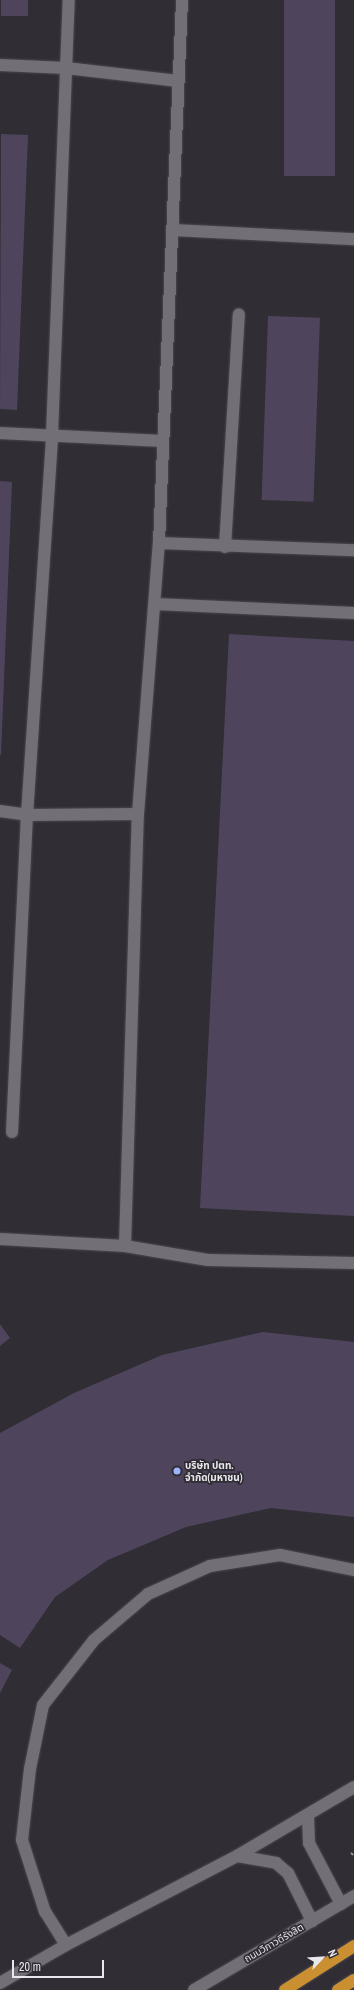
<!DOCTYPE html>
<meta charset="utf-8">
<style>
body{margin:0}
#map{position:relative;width:354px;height:1990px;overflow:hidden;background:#302d34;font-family:"Archivo Narrow","Noto Sans Thai",sans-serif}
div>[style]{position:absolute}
.building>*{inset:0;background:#4e455c;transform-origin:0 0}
.path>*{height:2.5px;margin-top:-1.25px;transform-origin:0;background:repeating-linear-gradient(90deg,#929096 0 2px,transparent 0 5px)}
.roads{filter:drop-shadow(0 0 1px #4a484e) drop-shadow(0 0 1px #4a484e)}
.service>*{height:12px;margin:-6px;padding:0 6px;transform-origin:6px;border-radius:6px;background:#726f77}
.minor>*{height:12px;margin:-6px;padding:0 6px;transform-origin:6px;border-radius:6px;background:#726f77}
.secondary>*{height:12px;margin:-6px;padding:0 6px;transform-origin:6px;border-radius:6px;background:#726f77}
.motorway>*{height:12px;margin:-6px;padding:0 6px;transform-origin:6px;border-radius:6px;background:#c98f30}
.dots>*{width:11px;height:11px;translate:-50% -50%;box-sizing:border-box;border:2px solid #302d34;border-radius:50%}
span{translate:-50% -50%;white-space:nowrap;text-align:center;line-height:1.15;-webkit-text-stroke:3.5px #302d34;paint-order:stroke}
.poi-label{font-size:10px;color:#e9e8ec;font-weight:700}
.left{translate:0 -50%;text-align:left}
.street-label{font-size:10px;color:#e9e8ec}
.north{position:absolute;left:302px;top:1938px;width:40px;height:40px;-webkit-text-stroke:3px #302d34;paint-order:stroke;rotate:65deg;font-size:11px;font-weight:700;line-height:16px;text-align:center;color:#e9e8ec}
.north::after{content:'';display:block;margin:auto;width:14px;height:18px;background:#e9e8ec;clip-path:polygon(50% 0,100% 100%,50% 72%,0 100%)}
.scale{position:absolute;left:12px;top:1960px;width:92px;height:18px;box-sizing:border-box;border:2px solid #e9e8ec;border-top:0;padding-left:5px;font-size:12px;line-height:14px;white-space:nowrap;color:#e9e8ec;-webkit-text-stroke:3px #302d34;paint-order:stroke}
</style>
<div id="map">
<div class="building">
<i style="left:1px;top:0;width:27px;height:16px"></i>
<i style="left:284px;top:0;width:51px;height:176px"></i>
<i style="clip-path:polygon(1px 134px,28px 135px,17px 410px,0 409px)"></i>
<i style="left:268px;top:316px;width:52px;height:184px;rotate:2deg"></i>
<i style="clip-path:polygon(0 481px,12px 482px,1px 755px,0 755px)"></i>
<i style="clip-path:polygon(229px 634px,354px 641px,354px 1216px,200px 1208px)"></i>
<i style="clip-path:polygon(0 1324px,10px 1338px,0 1346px)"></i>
<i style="clip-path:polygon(263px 1332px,354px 1342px,354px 1517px,271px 1508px,186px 1527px,108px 1560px,55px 1597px,20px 1648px,0 1635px,0 1433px,74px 1393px,162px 1355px)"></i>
<i style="clip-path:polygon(0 1663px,12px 1670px,0 1693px)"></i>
</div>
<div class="path">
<i style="left:351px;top:1854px;width:4px;rotate:-34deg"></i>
</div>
<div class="roads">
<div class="service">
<i style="left:225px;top:547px;width:233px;rotate:-86.6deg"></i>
<i style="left:155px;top:604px;width:199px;rotate:2.6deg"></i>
<i style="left:125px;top:1246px;width:84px;rotate:9.6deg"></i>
<i style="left:208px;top:1260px;width:146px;rotate:1.2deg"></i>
<i style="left:308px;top:1815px;width:28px;rotate:88deg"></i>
<i style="left:309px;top:1843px;width:69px;rotate:62.3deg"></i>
<i style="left:237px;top:1856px;width:40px;rotate:10deg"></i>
<i style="left:276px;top:1863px;width:16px;rotate:40deg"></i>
<i style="left:288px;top:1873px;width:54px;rotate:63.4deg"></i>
<i style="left:66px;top:1945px;width:39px;rotate:-122deg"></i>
<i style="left:45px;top:1912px;width:76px;rotate:-107.7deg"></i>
<i style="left:22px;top:1840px;width:71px;rotate:-83.6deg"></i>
<i style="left:30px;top:1769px;width:65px;rotate:-78.5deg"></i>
<i style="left:43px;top:1705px;width:83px;rotate:-51.9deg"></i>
<i style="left:94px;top:1640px;width:71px;rotate:-40.4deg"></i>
<i style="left:148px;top:1594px;width:68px;rotate:-24.3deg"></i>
<i style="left:210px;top:1566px;width:71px;rotate:-8.9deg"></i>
<i style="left:280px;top:1555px;width:76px;rotate:11.5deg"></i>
<i style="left:0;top:1983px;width:76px;rotate:-29.9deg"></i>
<i style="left:66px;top:1945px;width:193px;rotate:-27.5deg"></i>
<i style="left:237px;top:1856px;width:136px;rotate:-30.5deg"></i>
</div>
<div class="minor">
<i style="left:0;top:65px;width:66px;rotate:2.6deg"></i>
<i style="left:66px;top:68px;width:113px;rotate:6.6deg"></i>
<i style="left:174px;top:230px;width:180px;rotate:2.9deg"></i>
<i style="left:0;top:433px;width:162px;rotate:2.8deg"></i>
<i style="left:159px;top:543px;width:195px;rotate:2.1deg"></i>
<i style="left:0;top:811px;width:27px;rotate:8deg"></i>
<i style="left:27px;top:815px;width:111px;rotate:-0.5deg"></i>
<i style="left:12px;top:1132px;width:317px;rotate:-87.3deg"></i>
<i style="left:27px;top:815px;width:381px;rotate:-86.2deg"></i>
<i style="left:52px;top:435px;width:435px;rotate:-87.8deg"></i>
<i style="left:0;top:1239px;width:125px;rotate:3.2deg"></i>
<i style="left:125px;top:1246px;width:432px;rotate:-88.3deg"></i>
<i style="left:138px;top:814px;width:272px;rotate:-85.6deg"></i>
<i style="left:159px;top:543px;width:543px;rotate:-87.57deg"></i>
</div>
<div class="secondary">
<i style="left:194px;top:1990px;width:186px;rotate:-30.4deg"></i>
</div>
<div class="motorway">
<i style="left:285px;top:1990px;width:82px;rotate:-32.5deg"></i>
<i style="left:338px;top:1990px;width:19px;rotate:-32deg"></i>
</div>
</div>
<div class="dots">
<i style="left:177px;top:1471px;background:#9cb4fd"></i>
</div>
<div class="poi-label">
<span class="left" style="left:185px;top:1471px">บริษัท ปตท.<br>จำกัด(มหาชน)</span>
</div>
<div class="street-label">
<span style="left:274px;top:1943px;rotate:-30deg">ถนนวิภาวดีรังสิต</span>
</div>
<div class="north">N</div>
<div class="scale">20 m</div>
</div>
